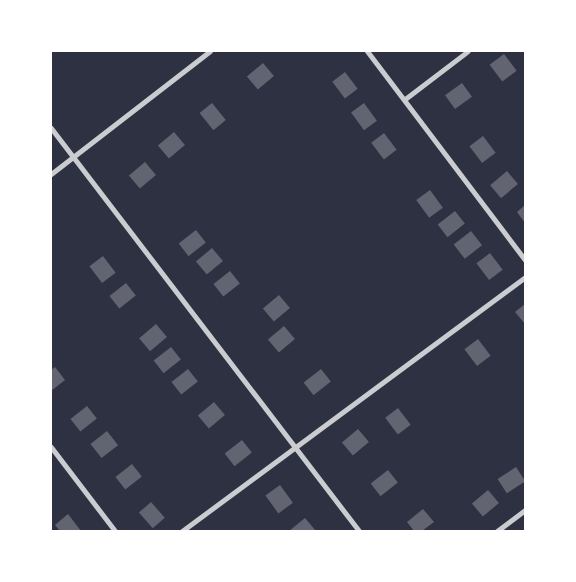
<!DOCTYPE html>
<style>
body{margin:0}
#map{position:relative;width:576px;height:582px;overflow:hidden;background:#2d3142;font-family:"PT Sans Narrow",sans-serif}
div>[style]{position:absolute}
.building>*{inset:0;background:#626471;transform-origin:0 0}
.minor>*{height:5px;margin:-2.5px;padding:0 2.5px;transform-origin:2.5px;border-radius:2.5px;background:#caccd0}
span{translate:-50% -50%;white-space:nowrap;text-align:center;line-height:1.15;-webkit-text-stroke:7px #fff;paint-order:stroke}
.frame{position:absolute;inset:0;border:52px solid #fff;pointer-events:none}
</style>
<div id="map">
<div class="building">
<i style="left:504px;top:54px;width:21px;height:18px;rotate:53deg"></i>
<i style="left:263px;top:63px;width:17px;height:21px;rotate:50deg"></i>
<i style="left:345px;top:72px;width:21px;height:16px;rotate:53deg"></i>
<i style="left:462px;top:83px;width:17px;height:21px;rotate:54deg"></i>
<i style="left:212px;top:103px;width:22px;height:16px;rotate:51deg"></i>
<i style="left:364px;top:103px;width:22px;height:16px;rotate:54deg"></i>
<i style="left:174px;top:132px;width:17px;height:21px;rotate:50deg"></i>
<i style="left:384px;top:133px;width:21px;height:16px;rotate:53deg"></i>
<i style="left:483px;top:136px;width:21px;height:17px;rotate:53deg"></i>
<i style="left:145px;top:162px;width:17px;height:21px;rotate:50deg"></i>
<i style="left:507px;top:171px;width:17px;height:22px;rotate:50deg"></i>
<i style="left:430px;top:190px;width:22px;height:17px;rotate:54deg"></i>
<i style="clip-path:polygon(525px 205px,525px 223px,517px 212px)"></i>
<i style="left:455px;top:211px;width:16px;height:22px;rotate:52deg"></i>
<i style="left:196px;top:230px;width:16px;height:22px;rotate:52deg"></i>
<i style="left:471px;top:231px;width:18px;height:22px;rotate:52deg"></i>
<i style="left:212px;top:248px;width:17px;height:21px;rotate:50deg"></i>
<i style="left:490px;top:253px;width:21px;height:17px;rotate:53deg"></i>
<i style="left:103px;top:256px;width:21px;height:17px;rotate:53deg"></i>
<i style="left:230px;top:271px;width:16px;height:21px;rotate:52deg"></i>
<i style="left:126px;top:283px;width:16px;height:21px;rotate:52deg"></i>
<i style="left:279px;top:295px;width:17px;height:21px;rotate:50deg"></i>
<i style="clip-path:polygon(525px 304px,525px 324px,515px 312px)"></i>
<i style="left:156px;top:324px;width:17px;height:22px;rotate:50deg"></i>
<i style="left:284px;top:326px;width:17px;height:21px;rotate:50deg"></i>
<i style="left:478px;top:339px;width:21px;height:17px;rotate:53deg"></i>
<i style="left:171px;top:347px;width:16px;height:22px;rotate:52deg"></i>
<i style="clip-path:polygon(55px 367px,65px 380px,51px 391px,51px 370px)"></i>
<i style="left:188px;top:369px;width:16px;height:21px;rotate:52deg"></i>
<i style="left:321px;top:369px;width:16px;height:22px;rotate:52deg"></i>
<i style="left:214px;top:402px;width:17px;height:21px;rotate:50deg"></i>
<i style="left:87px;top:406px;width:16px;height:21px;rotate:52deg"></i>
<i style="left:398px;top:408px;width:21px;height:16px;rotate:53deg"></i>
<i style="left:358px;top:429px;width:17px;height:21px;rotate:50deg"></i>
<i style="left:107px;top:431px;width:18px;height:21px;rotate:52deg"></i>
<i style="left:242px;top:440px;width:16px;height:22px;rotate:52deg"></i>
<i style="left:132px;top:464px;width:16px;height:21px;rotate:52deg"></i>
<i style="left:516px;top:467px;width:17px;height:22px;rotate:57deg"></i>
<i style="left:388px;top:470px;width:16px;height:22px;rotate:52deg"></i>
<i style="left:280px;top:485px;width:22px;height:18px;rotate:54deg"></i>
<i style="left:488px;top:490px;width:17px;height:21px;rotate:50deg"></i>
<i style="left:151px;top:502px;width:21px;height:16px;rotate:49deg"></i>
<i style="clip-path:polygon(423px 509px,434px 522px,422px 531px,414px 531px,407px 522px)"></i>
<i style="clip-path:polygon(68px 514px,81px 531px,60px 531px,55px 525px)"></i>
<i style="clip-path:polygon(305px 518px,316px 531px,289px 531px)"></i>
</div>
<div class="minor">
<i style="left:367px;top:51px;width:262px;rotate:52.9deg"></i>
<i style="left:405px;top:99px;width:79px;rotate:-37.3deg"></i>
<i style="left:51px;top:128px;width:507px;rotate:52.61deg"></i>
<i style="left:51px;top:174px;width:201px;rotate:-37.7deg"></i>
<i style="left:51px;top:447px;width:106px;rotate:52.7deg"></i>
<i style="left:182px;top:531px;width:427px;rotate:-36.5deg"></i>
<i style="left:497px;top:531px;width:35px;rotate:-37deg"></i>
</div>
<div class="frame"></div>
</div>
